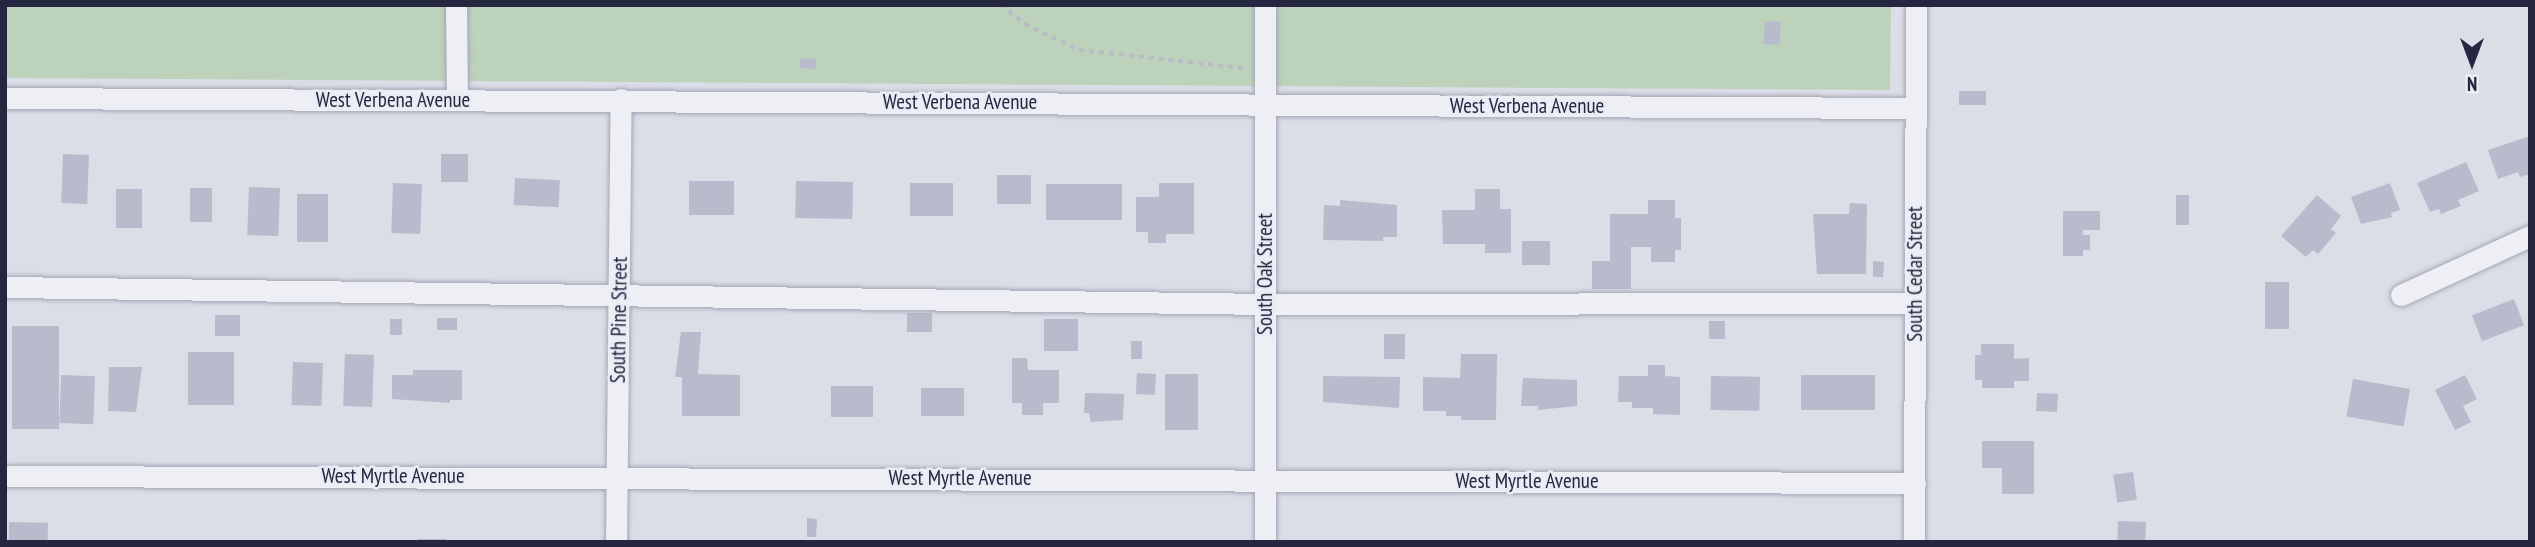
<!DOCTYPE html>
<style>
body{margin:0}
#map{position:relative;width:2535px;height:547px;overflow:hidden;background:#dbdde7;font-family:"PT Sans Narrow",sans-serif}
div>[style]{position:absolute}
.green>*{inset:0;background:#bcd2bb}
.building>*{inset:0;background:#b8bbcb;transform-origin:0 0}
.path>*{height:3.5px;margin-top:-1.75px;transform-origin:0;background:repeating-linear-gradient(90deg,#b9bbc6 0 5px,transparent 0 10px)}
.roads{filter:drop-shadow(0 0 2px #a4a6b5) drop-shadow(0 0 2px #a4a6b5)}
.minor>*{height:21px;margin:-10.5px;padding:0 10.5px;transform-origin:10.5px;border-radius:10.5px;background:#eeeff5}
span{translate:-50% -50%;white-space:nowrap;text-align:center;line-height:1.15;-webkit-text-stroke:5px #eaecf5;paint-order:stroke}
.street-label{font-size:21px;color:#24273f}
.frame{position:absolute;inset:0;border:7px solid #24273f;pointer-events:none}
.north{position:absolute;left:2437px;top:28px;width:70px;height:70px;-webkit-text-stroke:5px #eaecf5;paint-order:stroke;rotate:180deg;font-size:19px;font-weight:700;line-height:28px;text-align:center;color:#24273f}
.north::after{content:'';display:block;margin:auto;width:24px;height:32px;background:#24273f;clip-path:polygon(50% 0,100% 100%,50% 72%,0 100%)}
</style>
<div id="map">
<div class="green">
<i style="clip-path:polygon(5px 5px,1891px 5px,1890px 90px,5px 78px)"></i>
</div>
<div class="building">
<i style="left:1765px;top:21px;width:16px;height:23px;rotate:4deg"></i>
<i style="left:800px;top:58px;width:16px;height:10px;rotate:4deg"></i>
<i style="left:1959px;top:91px;width:27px;height:14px"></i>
<i style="clip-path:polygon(2530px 136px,2530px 174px,2520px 177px,2518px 172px,2498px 179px,2488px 150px)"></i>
<i style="left:63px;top:154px;width:26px;height:49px;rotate:2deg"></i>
<i style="left:441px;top:154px;width:27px;height:28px"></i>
<i style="clip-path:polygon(2466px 162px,2479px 191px,2458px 200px,2461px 206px,2441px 214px,2439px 209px,2430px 212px,2417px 183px)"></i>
<i style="left:997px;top:175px;width:34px;height:29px"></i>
<i style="left:515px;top:178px;width:45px;height:27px;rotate:3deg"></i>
<i style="left:689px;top:181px;width:45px;height:34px"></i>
<i style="left:796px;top:181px;width:57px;height:37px;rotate:1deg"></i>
<i style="left:393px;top:183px;width:29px;height:50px;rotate:2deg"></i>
<i style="left:910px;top:183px;width:43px;height:33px"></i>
<i style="clip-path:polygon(1159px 183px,1194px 183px,1194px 234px,1166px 234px,1166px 243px,1148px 243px,1148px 232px,1136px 232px,1136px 197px,1159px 197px)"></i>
<i style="clip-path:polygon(2390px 183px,2400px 210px,2391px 213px,2392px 217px,2361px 224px,2351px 197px)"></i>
<i style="left:1046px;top:184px;width:76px;height:36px"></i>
<i style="left:249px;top:187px;width:31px;height:48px;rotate:2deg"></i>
<i style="left:190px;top:188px;width:22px;height:34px"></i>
<i style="left:116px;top:189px;width:26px;height:39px"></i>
<i style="clip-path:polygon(1475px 189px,1500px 189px,1500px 209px,1511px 209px,1511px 253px,1485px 253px,1485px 244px,1443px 244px,1442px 210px,1475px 210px)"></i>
<i style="left:297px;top:194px;width:31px;height:48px"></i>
<i style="left:2176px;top:195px;width:13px;height:30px"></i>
<i style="clip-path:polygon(2317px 195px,2341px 216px,2331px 229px,2336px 233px,2318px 254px,2313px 250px,2306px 257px,2281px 236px)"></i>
<i style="clip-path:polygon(1340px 200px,1397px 205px,1397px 237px,1383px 237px,1383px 241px,1323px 240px,1324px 205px,1340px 206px)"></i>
<i style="clip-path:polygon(1648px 200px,1675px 200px,1675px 218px,1681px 218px,1681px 250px,1675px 250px,1675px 262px,1651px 262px,1651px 247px,1631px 247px,1631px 289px,1592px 289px,1592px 261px,1610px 261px,1610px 214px,1648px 214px)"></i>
<i style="clip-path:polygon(1850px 203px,1867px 204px,1866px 274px,1817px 274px,1813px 214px,1849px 214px)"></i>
<i style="clip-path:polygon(2063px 211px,2100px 211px,2100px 230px,2083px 230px,2083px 235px,2090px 235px,2090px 250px,2083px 250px,2083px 256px,2063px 256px)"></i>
<i style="left:1522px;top:241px;width:28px;height:24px"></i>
<i style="clip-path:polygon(1873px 261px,1884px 262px,1883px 277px,1873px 277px)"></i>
<i style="left:2265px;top:282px;width:24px;height:47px"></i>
<i style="left:2514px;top:299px;width:28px;height:45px;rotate:69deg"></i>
<i style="left:907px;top:313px;width:25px;height:19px"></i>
<i style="left:215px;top:315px;width:25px;height:21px"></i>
<i style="left:437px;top:318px;width:20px;height:12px"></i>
<i style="left:390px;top:319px;width:12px;height:16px"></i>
<i style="left:1044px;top:319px;width:34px;height:32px"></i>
<i style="left:1709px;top:321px;width:16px;height:18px"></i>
<i style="left:12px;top:326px;width:47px;height:103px"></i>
<i style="clip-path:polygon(681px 332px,701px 332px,698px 374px,740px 375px,740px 416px,682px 416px,682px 377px,675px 377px)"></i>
<i style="left:1384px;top:334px;width:21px;height:25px"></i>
<i style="left:1131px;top:341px;width:11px;height:18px"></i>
<i style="clip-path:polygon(1981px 344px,2014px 344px,2014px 359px,2029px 358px,2029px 381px,2014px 381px,2014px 388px,1982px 388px,1982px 380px,1975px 380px,1975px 355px,1981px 355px)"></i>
<i style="left:188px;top:352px;width:46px;height:53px"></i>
<i style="left:345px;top:354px;width:29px;height:52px;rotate:2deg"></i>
<i style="clip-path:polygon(1461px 354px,1497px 354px,1496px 420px,1461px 420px,1461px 416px,1446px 416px,1446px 411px,1423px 411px,1423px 377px,1460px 378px)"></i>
<i style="clip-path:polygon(1012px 358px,1027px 358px,1028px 370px,1059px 370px,1059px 403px,1043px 403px,1043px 415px,1022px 415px,1022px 403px,1012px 403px)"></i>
<i style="left:293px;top:362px;width:30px;height:43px;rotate:2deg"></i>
<i style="clip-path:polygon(1648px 365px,1665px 365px,1665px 376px,1680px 377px,1680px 415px,1653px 414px,1653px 408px,1632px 408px,1632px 402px,1618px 402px,1619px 376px,1648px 376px)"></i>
<i style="clip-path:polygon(109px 367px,142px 367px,136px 412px,108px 411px)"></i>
<i style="clip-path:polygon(413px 370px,462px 370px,462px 400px,450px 400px,450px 403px,392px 399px,392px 375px,413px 375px)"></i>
<i style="left:1137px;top:373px;width:19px;height:21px;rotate:3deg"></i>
<i style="left:1165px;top:374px;width:33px;height:56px"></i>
<i style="left:61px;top:375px;width:34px;height:48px;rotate:2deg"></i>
<i style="left:1801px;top:375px;width:74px;height:35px"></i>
<i style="clip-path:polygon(2465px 375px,2477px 399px,2463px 406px,2471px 422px,2455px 430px,2435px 390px)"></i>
<i style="clip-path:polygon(1323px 376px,1400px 377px,1399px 408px,1323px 402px)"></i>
<i style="left:1711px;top:376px;width:49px;height:34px;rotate:1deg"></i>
<i style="clip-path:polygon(1523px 378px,1577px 380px,1577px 406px,1538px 410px,1538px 406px,1521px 406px)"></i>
<i style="left:2353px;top:379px;width:58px;height:38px;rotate:10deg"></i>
<i style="left:831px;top:386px;width:42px;height:31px"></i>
<i style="left:921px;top:388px;width:43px;height:28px"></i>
<i style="clip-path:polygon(1085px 393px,1124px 394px,1123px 420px,1091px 422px,1089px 413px,1084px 413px)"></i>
<i style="left:2037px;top:393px;width:21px;height:18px;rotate:3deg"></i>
<i style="clip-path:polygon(1982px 441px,2034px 441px,2034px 494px,2002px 494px,2002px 468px,1982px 468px)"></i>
<i style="left:2133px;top:472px;width:28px;height:20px;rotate:82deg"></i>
<i style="clip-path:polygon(807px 518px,817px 519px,816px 537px,807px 537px)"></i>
<i style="left:2118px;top:521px;width:28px;height:21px;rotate:2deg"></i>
<i style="left:9px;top:522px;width:39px;height:20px;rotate:1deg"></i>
<i style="left:418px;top:539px;width:28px;height:3px"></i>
</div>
<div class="path">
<i style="left:1001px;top:5px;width:31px;rotate:38deg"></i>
<i style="left:1025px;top:24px;width:60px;rotate:25.7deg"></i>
<i style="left:1079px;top:50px;width:166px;rotate:6.2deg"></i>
</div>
<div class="roads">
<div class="minor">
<i style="left:456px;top:5px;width:95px;rotate:89.4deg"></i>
<i style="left:5px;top:98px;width:1910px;rotate:0.3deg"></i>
<i style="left:5px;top:287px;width:1260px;rotate:0.77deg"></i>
<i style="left:1265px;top:304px;width:650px;rotate:-0.09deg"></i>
<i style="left:2401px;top:295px;width:142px;rotate:-24.6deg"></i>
<i style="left:5px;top:476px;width:1910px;rotate:0.21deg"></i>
<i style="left:616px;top:542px;width:443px;rotate:-89.4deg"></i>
<i style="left:1265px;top:542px;width:537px;rotate:-90deg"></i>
<i style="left:1914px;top:542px;width:537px;rotate:-89.79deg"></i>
</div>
</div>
<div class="street-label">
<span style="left:393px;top:100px">West Verbena Avenue</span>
<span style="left:960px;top:102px">West Verbena Avenue</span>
<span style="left:1527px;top:106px">West Verbena Avenue</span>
<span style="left:1265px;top:274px;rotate:-90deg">South Oak Street</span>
<span style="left:1915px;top:274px;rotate:-90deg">South Cedar Street</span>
<span style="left:619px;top:320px;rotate:-89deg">South Pine Street</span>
<span style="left:393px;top:476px">West Myrtle Avenue</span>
<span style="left:960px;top:478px">West Myrtle Avenue</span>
<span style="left:1527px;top:481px">West Myrtle Avenue</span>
</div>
<div class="frame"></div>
<div class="north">N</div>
</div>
